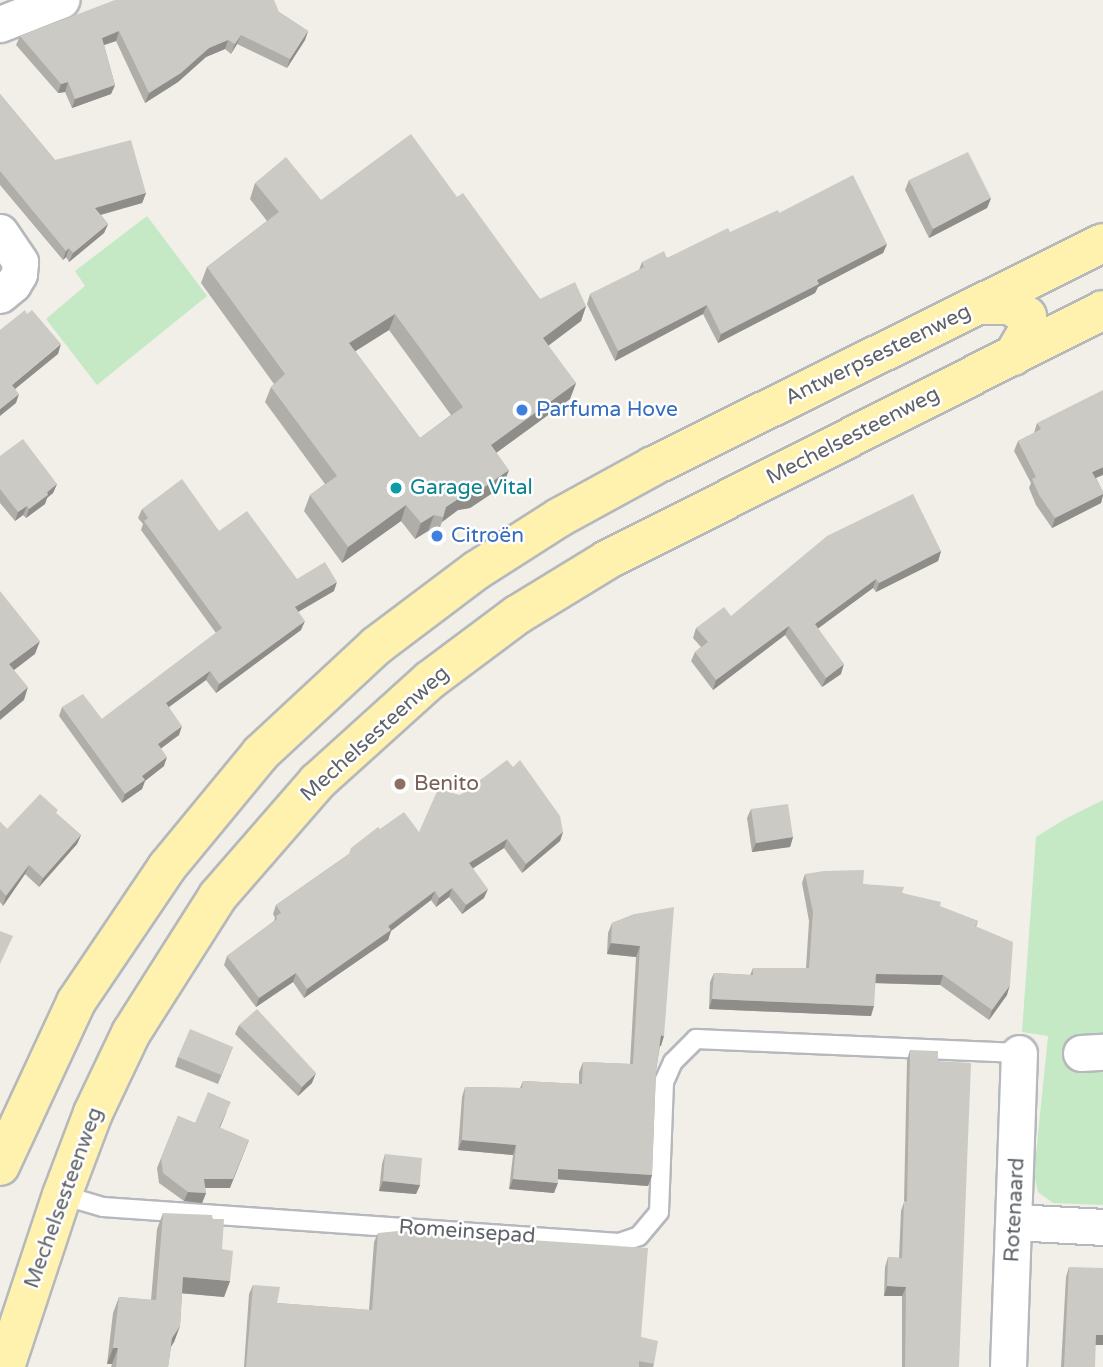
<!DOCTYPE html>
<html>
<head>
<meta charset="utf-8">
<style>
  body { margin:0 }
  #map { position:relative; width:1103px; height:1367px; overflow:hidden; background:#f1efe8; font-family:"Varela Round",sans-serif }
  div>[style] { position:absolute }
  .green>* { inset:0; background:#c5e8c5 }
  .roads { filter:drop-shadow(2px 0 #b5b8bc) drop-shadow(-2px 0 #b5b8bc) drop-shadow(0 2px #b5b8bc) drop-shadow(0 -2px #b5b8bc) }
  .lane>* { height:18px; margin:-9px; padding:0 9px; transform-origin:9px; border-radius:9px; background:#fff }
  .street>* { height:35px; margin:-17.5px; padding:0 17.5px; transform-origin:17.5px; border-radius:17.5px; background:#fff }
  .primary>* { height:38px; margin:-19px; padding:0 19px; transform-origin:19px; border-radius:19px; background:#fff2af }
  .wall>* { inset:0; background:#afaea9 }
  .shaded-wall>* { inset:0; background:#8f8d8a }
  .building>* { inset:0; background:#cccac5 }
  .dots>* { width:19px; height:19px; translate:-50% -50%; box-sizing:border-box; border:4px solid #fff; border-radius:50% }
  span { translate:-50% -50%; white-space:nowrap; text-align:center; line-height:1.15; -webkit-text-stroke:5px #fff; paint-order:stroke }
  .street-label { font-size:21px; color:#5f6368 }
  .shop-label { font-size:21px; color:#366cbe }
  .left { translate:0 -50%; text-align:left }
  .culture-label { font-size:21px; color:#0d838f }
  .education-label { font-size:21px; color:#785e54 }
</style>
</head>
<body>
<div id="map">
  <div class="green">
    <div style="clip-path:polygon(147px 216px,207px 296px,97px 385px,46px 319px,85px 286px,75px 271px)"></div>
    <div style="clip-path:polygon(1103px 800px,1103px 1205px,1053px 1203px,1038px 1192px,1034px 1174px,1048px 1036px,1022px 1032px,1036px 837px,1065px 819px)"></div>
  </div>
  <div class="roads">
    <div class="lane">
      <div style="left:62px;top:1195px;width:43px;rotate:16.3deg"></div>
      <div style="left:103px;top:1207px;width:517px;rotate:3.99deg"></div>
      <div style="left:619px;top:1243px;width:21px;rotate:-19deg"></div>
      <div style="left:639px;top:1236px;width:31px;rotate:-50deg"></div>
      <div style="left:659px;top:1212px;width:130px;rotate:-87.8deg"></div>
      <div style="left:664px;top:1082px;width:22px;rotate:-66deg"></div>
      <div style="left:673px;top:1062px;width:33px;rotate:-45deg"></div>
      <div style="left:696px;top:1039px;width:323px;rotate:2.5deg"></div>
    </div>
    <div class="street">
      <div style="left:0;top:24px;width:66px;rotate:-21.5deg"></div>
      <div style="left:0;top:232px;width:36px;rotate:56deg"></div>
      <div style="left:20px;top:262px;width:12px;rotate:95deg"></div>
      <div style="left:19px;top:274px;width:12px;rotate:121deg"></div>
      <div style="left:13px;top:284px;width:17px;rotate:140deg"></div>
      <div style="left:1081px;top:1053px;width:22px;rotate:-3deg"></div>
      <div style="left:1014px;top:1222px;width:89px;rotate:3.2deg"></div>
      <div style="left:1008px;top:1367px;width:314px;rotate:-88deg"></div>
    </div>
    <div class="primary">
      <div style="left:978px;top:305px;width:32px"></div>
      <div style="left:1010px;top:305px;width:20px;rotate:33deg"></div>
      <div style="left:1027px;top:316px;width:16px;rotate:90deg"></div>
      <div style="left:1027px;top:332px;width:28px;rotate:120deg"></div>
      <div style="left:0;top:1166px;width:181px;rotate:-65.1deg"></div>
      <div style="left:76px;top:1002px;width:163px;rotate:-56deg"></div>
      <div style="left:167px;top:867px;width:148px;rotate:-50.5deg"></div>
      <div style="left:261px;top:753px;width:157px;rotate:-42.9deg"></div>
      <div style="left:376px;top:646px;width:126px;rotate:-37deg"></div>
      <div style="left:477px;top:570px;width:98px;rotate:-32.6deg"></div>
      <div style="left:560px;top:517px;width:106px;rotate:-28.7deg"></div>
      <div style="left:653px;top:466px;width:502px;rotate:-26.36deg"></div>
      <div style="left:5px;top:1367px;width:181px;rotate:-71.7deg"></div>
      <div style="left:62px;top:1195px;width:88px;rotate:-69.3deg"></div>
      <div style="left:93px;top:1113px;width:89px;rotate:-64.6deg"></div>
      <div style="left:131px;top:1033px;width:162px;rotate:-57.6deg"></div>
      <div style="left:218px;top:896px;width:151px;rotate:-49deg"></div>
      <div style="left:317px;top:782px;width:152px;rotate:-42.1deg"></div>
      <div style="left:430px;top:680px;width:109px;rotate:-36.8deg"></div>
      <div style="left:517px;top:615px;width:105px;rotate:-31.4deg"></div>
      <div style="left:607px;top:560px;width:555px;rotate:-26.75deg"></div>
    </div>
  </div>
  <div class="wall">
    <div style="clip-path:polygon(279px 12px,308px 31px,305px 40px,287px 68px,237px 44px,231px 54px,225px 49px,206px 57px,178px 82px,145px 103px,116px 41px,104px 45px,115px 85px,111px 94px,72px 108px,65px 92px,58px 93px,16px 45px,20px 36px)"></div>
    <div style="clip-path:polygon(0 94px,55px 160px,146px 193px,142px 203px,101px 215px,108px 224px,104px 233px,69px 262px,66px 257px,63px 260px,0 185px)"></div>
    <div style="clip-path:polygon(909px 180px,991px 198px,987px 208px,929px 238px,905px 190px)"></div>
    <div style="clip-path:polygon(evenodd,255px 183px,321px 200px,457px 197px,540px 299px,586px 306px,581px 321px,548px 346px,576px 383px,570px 399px,496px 453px,503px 486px,470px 508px,458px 510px,442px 522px,438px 533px,428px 531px,415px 539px,401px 521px,342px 563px,304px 511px,310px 495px,325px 484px,265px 402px,271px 387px,274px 384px,201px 283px,207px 267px,267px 221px,250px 199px,255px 183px,389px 330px,451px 415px,420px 438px,355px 351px,389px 330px)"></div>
    <div style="clip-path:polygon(779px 213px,887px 244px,883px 253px,818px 287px,815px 293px,718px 343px,703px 314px,615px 361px,587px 304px,590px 294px,639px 270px,642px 262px,667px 258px)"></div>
    <div style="clip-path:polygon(1037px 423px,1096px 478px,1103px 492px,1103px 496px,1101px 503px,1052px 528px,1036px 505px,1029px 488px,1031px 483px,1014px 451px,1018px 441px,1034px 433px)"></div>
    <div style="clip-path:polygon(0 456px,57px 484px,53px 493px,47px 498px,45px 504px,26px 518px,23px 515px,15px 521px,0 503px)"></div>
    <div style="clip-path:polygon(142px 509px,219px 531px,297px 579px,334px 591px,298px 612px,301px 630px,216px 693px,206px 680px,169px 707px,179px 735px,161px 748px,164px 766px,145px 781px,142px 789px,122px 803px,59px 716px,62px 707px,102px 719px,216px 633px,141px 530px,143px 524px,138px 518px)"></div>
    <div style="clip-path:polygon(941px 551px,938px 561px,876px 592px,873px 588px,818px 628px,841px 674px,822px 687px,785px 635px,713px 690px,691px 661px,695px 652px,701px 647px,693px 638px,696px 628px,731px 616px)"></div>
    <div style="clip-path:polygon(751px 809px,793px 837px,790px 847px,752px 852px,747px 818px)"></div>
    <div style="clip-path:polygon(57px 814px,81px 835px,77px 844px,39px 887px,25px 874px,3px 906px,0 902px,0 822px,7px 829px)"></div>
    <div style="clip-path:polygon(380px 829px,419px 832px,563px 832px,560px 841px,522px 873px,504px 848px,472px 868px,484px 898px,462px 914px,449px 897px,436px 907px,431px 900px,391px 931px,388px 940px,304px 998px,293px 982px,256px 1007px,224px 965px,227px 956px,274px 921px,275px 918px,273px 914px,276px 905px,349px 854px)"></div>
    <div style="clip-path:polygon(805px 874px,863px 884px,902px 893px,978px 921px,976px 927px,1007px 995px,989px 1020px,940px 985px,875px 983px,871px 1016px,709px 1009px,710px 982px,714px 973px,750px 975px,753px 968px,806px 968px,809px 921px,802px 883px)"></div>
    <div style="clip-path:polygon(635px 914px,661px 1046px,660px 1046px,656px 1071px,652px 1175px,648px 1186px,558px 1179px,554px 1193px,509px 1189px,513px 1155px,458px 1150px,462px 1097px,465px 1087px,520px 1088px,523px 1081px,579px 1084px,579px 1072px,583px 1062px,630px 1064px,636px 957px,607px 954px,608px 933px,612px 923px)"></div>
    <div style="clip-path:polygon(239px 1025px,312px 1083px,298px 1096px,235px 1034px)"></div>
    <div style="clip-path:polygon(233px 1047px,218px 1084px,175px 1067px,178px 1057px)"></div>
    <div style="clip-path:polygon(910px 1050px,938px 1061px,959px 1367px,902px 1367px,902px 1296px,884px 1296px,885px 1267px,888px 1257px,899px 1258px,901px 1211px,904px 1202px,907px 1060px)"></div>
    <div style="clip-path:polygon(227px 1111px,220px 1128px,230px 1188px,205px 1188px,206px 1193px,202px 1203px,184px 1201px,159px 1183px,157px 1168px,178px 1116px,195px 1123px)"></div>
    <div style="clip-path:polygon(385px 1154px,420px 1185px,416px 1194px,379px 1191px,382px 1164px)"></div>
    <div style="clip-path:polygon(163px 1213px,222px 1249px,230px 1281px,224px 1297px,182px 1293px,180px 1326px,174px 1342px,171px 1347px,168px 1367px,111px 1367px,112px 1364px,107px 1364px,113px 1313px,119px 1297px,151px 1300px,157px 1229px)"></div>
    <div style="clip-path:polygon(378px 1233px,641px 1337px,654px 1364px,653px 1367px,244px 1367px,249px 1294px,253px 1285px,277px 1303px,369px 1310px,374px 1242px)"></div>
    <div style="clip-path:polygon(1069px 1267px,1095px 1345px,1095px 1367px,1061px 1367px,1066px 1277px)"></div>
  </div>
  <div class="shaded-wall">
    <div style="clip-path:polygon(119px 31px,116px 41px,98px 47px,102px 38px)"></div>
    <div style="clip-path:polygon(308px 31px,305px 40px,287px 68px,290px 59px)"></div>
    <div style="clip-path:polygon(241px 35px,237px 44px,231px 54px,235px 44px)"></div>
    <div style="clip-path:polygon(228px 40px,225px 49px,206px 57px,178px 82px,145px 103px,149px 93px,209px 48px)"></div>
    <div style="clip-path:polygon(68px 82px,65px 92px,58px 93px,61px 84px)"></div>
    <div style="clip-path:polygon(115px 85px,111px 94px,72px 108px,75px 99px)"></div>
    <div style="clip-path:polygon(146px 193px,142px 203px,92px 217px,95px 208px)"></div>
    <div style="clip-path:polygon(991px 198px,987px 208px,929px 238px,933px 229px)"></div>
    <div style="clip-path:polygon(108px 224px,104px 233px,69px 262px,73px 253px)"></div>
    <div style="clip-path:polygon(887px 244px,883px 253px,818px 287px,815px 293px,718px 343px,721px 334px,817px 280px)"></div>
    <div style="clip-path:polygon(69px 248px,66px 257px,63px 260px,66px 251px)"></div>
    <div style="clip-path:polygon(707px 305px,703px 314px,615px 361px,618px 351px)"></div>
    <div style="clip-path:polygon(586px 306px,581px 321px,537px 354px,543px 338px)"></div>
    <div style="clip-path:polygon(395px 314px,389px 330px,343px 359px,349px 343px)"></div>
    <div style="clip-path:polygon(61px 344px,58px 354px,9px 394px,12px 385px)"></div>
    <div style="clip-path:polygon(576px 383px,570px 399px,485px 461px,491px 445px)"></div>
    <div style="clip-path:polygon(19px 394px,16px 403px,0 416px,0 409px)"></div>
    <div style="clip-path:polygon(1103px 467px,1103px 475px,1089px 481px,1092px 472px)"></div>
    <div style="clip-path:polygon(509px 470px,503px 486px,470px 508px,458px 510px,442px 522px,446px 507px,464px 495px)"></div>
    <div style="clip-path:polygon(57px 484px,53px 493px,47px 498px,45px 504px,26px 518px,29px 509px)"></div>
    <div style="clip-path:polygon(1103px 494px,1101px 503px,1052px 528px,1055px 518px)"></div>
    <div style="clip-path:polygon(406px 505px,401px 521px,342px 563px,348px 547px)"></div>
    <div style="clip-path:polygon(27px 506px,23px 515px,15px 521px,18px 512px)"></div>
    <div style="clip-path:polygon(434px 515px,428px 531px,415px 539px,421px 523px)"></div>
    <div style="clip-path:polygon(941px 551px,938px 561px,876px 592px,879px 583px)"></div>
    <div style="clip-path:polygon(876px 579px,873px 588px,812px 633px,815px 624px)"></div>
    <div style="clip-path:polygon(337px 582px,334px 591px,291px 616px,295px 607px)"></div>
    <div style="clip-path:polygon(305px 621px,301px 630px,216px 693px,219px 684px)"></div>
    <div style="clip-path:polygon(789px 626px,785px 635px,713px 690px,716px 680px)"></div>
    <div style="clip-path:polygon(40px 641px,35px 654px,5px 677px,9px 664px)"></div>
    <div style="clip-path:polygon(844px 664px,841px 674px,822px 687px,826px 678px)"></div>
    <div style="clip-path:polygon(210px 671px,206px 680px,162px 712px,166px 703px)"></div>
    <div style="clip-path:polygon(28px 687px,24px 700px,0 720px,0 711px)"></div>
    <div style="clip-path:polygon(182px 726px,179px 735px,155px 753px,158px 744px)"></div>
    <div style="clip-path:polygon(167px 757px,164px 766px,145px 781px,142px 789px,122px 803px,125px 794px,142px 776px)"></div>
    <div style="clip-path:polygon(563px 832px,560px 841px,522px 873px,526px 864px)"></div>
    <div style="clip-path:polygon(81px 835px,77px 844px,39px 887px,43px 878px)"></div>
    <div style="clip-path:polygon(793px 837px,790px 847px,752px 852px,756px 843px)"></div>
    <div style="clip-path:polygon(507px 839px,504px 848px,466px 873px,469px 863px)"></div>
    <div style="clip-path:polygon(29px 865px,25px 874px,3px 906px,6px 896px)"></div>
    <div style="clip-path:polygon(452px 888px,449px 897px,436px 907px,439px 898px)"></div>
    <div style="clip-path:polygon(488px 889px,484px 898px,462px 914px,466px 905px)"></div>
    <div style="clip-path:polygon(435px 891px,431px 900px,391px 931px,388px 940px,304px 998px,307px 989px)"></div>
    <div style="clip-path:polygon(611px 943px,640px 946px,636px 957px,607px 954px)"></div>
    <div style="clip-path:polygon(296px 973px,293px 982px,256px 1007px,259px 998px)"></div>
    <div style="clip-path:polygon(876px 974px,943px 975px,940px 985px,872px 983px)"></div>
    <div style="clip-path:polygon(1010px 985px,1007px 995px,989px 1020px,992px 1010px)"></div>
    <div style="clip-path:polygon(712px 999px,874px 1006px,871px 1016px,709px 1009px)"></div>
    <div style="clip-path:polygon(661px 1035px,664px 1036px,661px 1046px,657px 1046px)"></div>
    <div style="clip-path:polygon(316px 1073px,312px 1083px,298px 1096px,302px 1087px)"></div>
    <div style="clip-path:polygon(249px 1140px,230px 1188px,200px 1188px,204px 1179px)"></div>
    <div style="clip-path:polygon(462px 1140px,516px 1145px,513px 1155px,458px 1150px)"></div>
    <div style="clip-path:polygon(558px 1169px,652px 1175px,648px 1186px,554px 1179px)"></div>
    <div style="clip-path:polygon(513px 1179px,558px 1183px,554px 1193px,509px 1189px)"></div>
    <div style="clip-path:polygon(383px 1181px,420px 1185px,416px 1194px,379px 1191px)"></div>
    <div style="clip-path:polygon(188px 1192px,206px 1193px,202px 1203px,184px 1201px)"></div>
    <div style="clip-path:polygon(183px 1277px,230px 1281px,224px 1297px,178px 1293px)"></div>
    <div style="clip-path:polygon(887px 1286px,906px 1287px,902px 1296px,884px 1296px)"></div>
    <div style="clip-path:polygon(180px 1326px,174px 1342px,166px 1354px,172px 1338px)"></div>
    <div style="clip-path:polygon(1096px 1335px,1103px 1335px,1103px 1345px,1092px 1345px)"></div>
    <div style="clip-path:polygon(113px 1348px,118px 1348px,112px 1364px,107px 1364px)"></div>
  </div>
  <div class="building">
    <div style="clip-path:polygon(115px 0,274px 0,279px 12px,308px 31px,290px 59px,241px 35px,235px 44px,228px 40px,209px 48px,181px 73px,149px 93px,119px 31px,102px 38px,115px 85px,75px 99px,68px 82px,61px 84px,20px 36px)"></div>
    <div style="clip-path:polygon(0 94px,55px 160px,131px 140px,146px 193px,95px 208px,108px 224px,73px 253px,69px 248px,66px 251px,0 171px)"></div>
    <div style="clip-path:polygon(evenodd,411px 134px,457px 197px,463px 193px,540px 299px,575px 282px,586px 306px,543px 338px,576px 383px,491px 445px,509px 470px,476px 493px,464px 495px,446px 507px,443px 517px,434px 515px,421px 523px,406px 505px,348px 547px,310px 495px,337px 476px,271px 387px,285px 374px,207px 267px,279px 212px,255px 183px,286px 157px,321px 200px,411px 134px,395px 314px,463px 407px,420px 438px,349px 343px,395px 314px)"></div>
    <div style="clip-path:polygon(968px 152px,991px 198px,933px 229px,909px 180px)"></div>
    <div style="clip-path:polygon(853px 175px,887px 244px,817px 280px,819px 284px,721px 334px,707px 305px,618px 351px,590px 294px,644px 267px,642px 262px,664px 251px,667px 258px,728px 228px,730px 232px,778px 210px,779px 213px)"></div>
    <div style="clip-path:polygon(25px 310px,27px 314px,32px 310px,61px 344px,12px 385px,19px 394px,0 409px,0 330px)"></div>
    <div style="clip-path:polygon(1103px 390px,1103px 467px,1092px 472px,1103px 492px,1103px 494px,1055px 518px,1039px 495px,1032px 479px,1036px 477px,1018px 441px,1041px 429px,1037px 423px)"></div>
    <div style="clip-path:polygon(23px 439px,57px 484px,47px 492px,48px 495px,29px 509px,27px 506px,18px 512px,0 489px,0 456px)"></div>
    <div style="clip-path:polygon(182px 479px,219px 531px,247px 511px,297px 579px,325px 562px,337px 582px,295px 607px,305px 621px,219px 684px,210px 671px,166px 703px,182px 726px,158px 744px,167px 757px,142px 776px,145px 780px,125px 794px,62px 707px,83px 694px,102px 719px,222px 628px,144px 521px,148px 518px,142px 509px)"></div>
    <div style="clip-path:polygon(913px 494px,941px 551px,879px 583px,876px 579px,815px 624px,844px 664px,826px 678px,789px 626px,716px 680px,695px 652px,708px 642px,696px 628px,724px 607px,731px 616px,827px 536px)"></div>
    <div style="clip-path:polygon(0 591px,40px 641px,9px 664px,28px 687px,0 711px)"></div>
    <div style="clip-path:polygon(507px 760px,513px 767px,520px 760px,560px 816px,563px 832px,526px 864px,507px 839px,469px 863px,488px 889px,466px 905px,452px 888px,439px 898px,435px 891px,388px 926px,391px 930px,307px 989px,296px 973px,259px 998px,227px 956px,277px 919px,276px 916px,281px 913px,276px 905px,349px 854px,351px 848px,378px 827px,380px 829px,404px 812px,419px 832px,438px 789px,460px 795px)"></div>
    <div style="clip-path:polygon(40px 794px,58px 810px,56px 813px,81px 835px,43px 878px,29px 865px,6px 896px,0 889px,0 822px,7px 829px)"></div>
    <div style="clip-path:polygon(788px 804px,793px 837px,756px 843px,751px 809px)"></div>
    <div style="clip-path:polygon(864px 870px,863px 884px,904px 887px,902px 893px,941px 902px,940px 906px,978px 921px,975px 926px,1013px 942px,1010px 985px,992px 1010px,943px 975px,876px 974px,874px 1006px,712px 999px,714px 973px,753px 975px,753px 968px,809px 968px,813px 912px,805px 874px,824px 871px)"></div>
    <div style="clip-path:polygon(674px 907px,664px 1036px,661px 1035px,656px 1071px,652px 1175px,558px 1169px,558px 1183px,513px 1179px,516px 1145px,462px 1140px,465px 1087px,522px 1088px,523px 1081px,582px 1084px,583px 1062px,633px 1064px,640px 946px,611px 943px,612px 923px,635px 914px)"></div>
    <div style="clip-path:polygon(0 931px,13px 936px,0 964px)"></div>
    <div style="clip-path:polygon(257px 1009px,316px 1073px,302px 1087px,239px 1025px)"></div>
    <div style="clip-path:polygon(190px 1029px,233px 1047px,221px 1075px,178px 1057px)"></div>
    <div style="clip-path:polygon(910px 1050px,938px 1051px,938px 1061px,971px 1063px,959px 1367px,905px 1367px,906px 1287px,887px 1286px,888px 1257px,902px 1258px,904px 1201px,907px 1202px)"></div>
    <div style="clip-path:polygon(208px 1092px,231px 1102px,219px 1127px,249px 1140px,233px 1179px,204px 1179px,206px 1193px,188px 1192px,163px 1173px,161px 1158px,178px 1116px,195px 1123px)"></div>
    <div style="clip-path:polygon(385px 1154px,422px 1158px,420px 1185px,383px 1181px)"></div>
    <div style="clip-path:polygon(163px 1213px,212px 1215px,213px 1219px,224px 1219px,222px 1249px,233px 1251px,230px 1281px,183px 1277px,180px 1326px,172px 1338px,168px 1367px,116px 1367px,118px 1348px,113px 1348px,119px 1297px,156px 1300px)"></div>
    <div style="clip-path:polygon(398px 1231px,648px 1248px,641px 1337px,658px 1341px,654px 1364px,639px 1361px,639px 1367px,246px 1367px,253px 1285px,280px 1287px,277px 1303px,372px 1310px,378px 1233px)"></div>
    <div style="clip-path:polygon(1069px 1267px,1103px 1268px,1103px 1335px,1096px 1335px,1095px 1367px,1064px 1367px)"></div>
  </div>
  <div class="dots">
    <div style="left:522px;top:410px;background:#3f7fe0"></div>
    <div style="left:396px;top:488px;background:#0f9aa8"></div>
    <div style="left:437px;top:536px;background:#3f7fe0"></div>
    <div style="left:400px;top:784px;background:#8d6e63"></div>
  </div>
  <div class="street-label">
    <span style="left:878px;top:355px;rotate:-26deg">Antwerpsesteenweg</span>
    <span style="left:853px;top:436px;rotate:-27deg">Mechelsesteenweg</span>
    <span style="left:375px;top:734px;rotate:-42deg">Mechelsesteenweg</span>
    <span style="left:64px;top:1198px;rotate:-70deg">Mechelsesteenweg</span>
    <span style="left:1015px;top:1210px;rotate:-87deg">Rotenaard</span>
    <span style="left:467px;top:1232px;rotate:4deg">Romeinsepad</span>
  </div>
  <div class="shop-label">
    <span class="left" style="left:536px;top:410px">Parfuma Hove</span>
    <span class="left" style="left:451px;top:536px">Citroën</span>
  </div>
  <div class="culture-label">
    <span class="left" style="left:410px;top:488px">Garage Vital</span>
  </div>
  <div class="education-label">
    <span class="left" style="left:414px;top:784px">Benito</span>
  </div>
</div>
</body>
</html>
